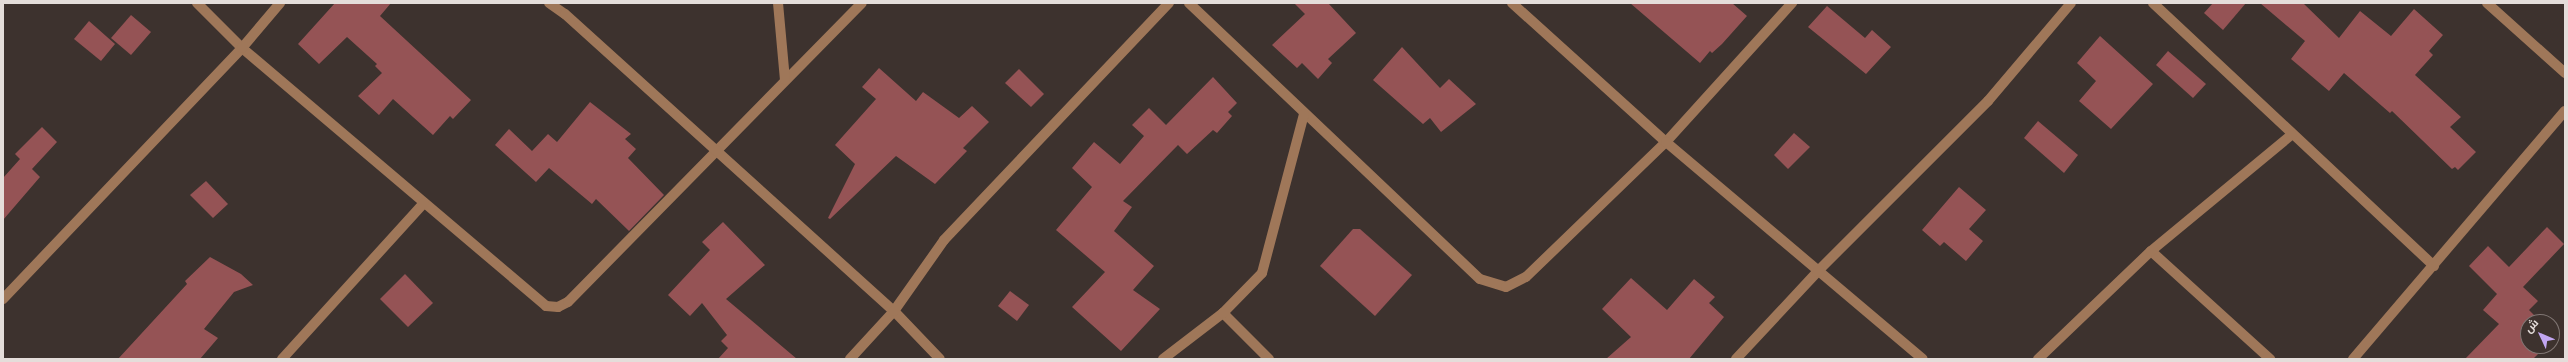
<!DOCTYPE html>
<html>
<head>
<meta charset="utf-8">
<style>
  body { margin:0 }
  #map { position:relative; width:2568px; height:362px; overflow:hidden; background:#3d322e; font-family:"Fira Sans",Cairo,sans-serif }
  div>[style] { position:absolute }
  .building>* { inset:0; background:#955355 }
  .minor>* { height:10px; margin:-5px; padding:0 5px; transform-origin:5px; border-radius:5px; background:#9f7759 }
  span { translate:-50% -50%; white-space:nowrap; text-align:center; line-height:1.15; -webkit-text-stroke:3px #3d322e; paint-order:stroke }
  .frame { position:absolute; inset:0; border:4px solid #e4ddda; pointer-events:none }
  .north { position:absolute; left:2520px; top:314px; width:40px; height:40px; box-sizing:border-box; background:#3d322e; border:1px solid #807673; border-radius:50%; rotate:314deg; font-size:11px; font-weight:700; line-height:16px; text-align:center; color:#e4ddda }
  .north::after { content:''; display:block; margin:auto; width:14px; height:18px; background:#c3a7f2; clip-path:polygon(50% 0,100% 100%,50% 72%,0 100%) }
</style>
</head>
<body>
<div id="map">
  <div class="building">
    <div style="clip-path:polygon(335px 3px,391px 3px,380px 16px,471px 100px,453px 119px,450px 116px,433px 135px,393px 99px,379px 115px,358px 96px,382px 73px,375px 66px,377px 64px,347px 37px,319px 64px,298px 44px)"></div>
    <div style="clip-path:polygon(1294px 3px,1328px 3px,1356px 33px,1328px 59px,1332px 63px,1318px 79px,1302px 63px,1297px 68px,1272px 45px,1305px 14px)"></div>
    <div style="clip-path:polygon(1630px 3px,1732px 3px,1747px 16px,1722px 44px,1712px 53px,1710px 51px,1700px 63px)"></div>
    <div style="clip-path:polygon(2213px 3px,2246px 3px,2223px 30px,2204px 13px)"></div>
    <div style="clip-path:polygon(2260px 3px,2303px 3px,2339px 38px,2360px 11px,2391px 36px,2414px 9px,2443px 35px,2429px 51px,2433px 55px,2415px 75px,2461px 117px,2450px 127px,2476px 152px,2458px 170px,2455px 167px,2452px 169px,2392px 111px,2390px 113px,2344px 73px,2329px 91px,2291px 59px,2305px 41px)"></div>
    <div style="clip-path:polygon(1827px 6px,1865px 38px,1872px 30px,1891px 47px,1866px 74px,1808px 27px)"></div>
    <div style="clip-path:polygon(131px 15px,151px 32px,131px 55px,111px 38px)"></div>
    <div style="clip-path:polygon(89px 21px,115px 44px,101px 61px,74px 39px)"></div>
    <div style="clip-path:polygon(2100px 36px,2153px 84px,2111px 129px,2079px 101px,2096px 81px,2077px 63px)"></div>
    <div style="clip-path:polygon(1402px 47px,1440px 88px,1449px 79px,1476px 104px,1441px 132px,1430px 118px,1423px 124px,1373px 80px)"></div>
    <div style="clip-path:polygon(2168px 51px,2206px 84px,2193px 98px,2156px 65px)"></div>
    <div style="clip-path:polygon(879px 68px,916px 101px,923px 92px,959px 118px,972px 106px,989px 122px,963px 148px,967px 151px,935px 184px,896px 156px,830px 219px,828px 218px,855px 164px,835px 145px,876px 99px,862px 87px)"></div>
    <div style="clip-path:polygon(1019px 69px,1044px 94px,1031px 107px,1005px 83px)"></div>
    <div style="clip-path:polygon(1213px 77px,1237px 103px,1228px 112px,1232px 116px,1217px 133px,1213px 130px,1187px 154px,1178px 145px,1123px 201px,1132px 207px,1114px 231px,1154px 266px,1133px 290px,1160px 309px,1121px 351px,1072px 307px,1105px 272px,1056px 230px,1092px 187px,1072px 168px,1094px 142px,1120px 164px,1144px 136px,1132px 125px,1149px 108px,1166px 125px)"></div>
    <div style="clip-path:polygon(590px 102px,631px 134px,625px 139px,636px 149px,628px 158px,664px 195px,629px 231px,596px 199px,592px 204px,549px 168px,536px 182px,495px 145px,509px 129px,532px 151px,548px 134px,557px 142px)"></div>
    <div style="clip-path:polygon(2038px 121px,2078px 155px,2064px 173px,2024px 138px)"></div>
    <div style="clip-path:polygon(42px 127px,57px 142px,32px 169px,40px 177px,3px 220px,3px 178px,20px 159px,15px 154px)"></div>
    <div style="clip-path:polygon(1794px 133px,1810px 147px,1788px 169px,1774px 155px)"></div>
    <div style="clip-path:polygon(206px 181px,228px 204px,213px 218px,190px 195px)"></div>
    <div style="clip-path:polygon(1959px 187px,1986px 210px,1969px 229px,1983px 241px,1966px 261px,1944px 242px,1940px 246px,1922px 230px)"></div>
    <div style="clip-path:polygon(723px 222px,765px 265px,726px 299px,797px 359px,718px 359px,728px 348px,721px 341px,727px 335px,702px 303px,690px 316px,668px 295px,710px 250px,702px 242px)"></div>
    <div style="clip-path:polygon(2547px 227px,2564px 244px,2523px 287px,2538px 301px,2529px 310px,2541px 322px,2528px 322px,2528px 346px,2546px 346px,2533px 359px,2465px 359px,2499px 324px,2483px 310px,2497px 294px,2469px 266px,2488px 246px,2509px 267px)"></div>
    <div style="clip-path:polygon(1353px 229px,1360px 229px,1412px 275px,1375px 316px,1320px 266px)"></div>
    <div style="clip-path:polygon(210px 257px,241px 274px,253px 285px,234px 292px,204px 329px,218px 338px,200px 359px,118px 359px,187px 284px,185px 281px)"></div>
    <div style="clip-path:polygon(405px 274px,433px 303px,408px 327px,380px 299px)"></div>
    <div style="clip-path:polygon(1631px 278px,1667px 310px,1694px 279px,1715px 297px,1709px 303px,1724px 317px,1689px 359px,1606px 359px,1631px 337px,1602px 309px)"></div>
    <div style="clip-path:polygon(1010px 291px,1029px 305px,1017px 321px,998px 306px)"></div>
  </div>
  <div class="minor">
    <div style="left:197px;top:3px;width:64px;rotate:45deg"></div>
    <div style="left:242px;top:48px;width:399px;rotate:40.3deg"></div>
    <div style="left:546px;top:306px;width:12px;rotate:5deg"></div>
    <div style="left:558px;top:307px;width:11px;rotate:-27deg"></div>
    <div style="left:568px;top:302px;width:419px;rotate:-45.5deg"></div>
    <div style="left:549px;top:3px;width:19px;rotate:35deg"></div>
    <div style="left:565px;top:14px;width:443px;rotate:42.1deg"></div>
    <div style="left:894px;top:311px;width:66px;rotate:46.2deg"></div>
    <div style="left:778px;top:3px;width:77px;rotate:84.8deg"></div>
    <div style="left:1189px;top:3px;width:401px;rotate:43.5deg"></div>
    <div style="left:1480px;top:279px;width:27px;rotate:17deg"></div>
    <div style="left:1506px;top:287px;width:22px;rotate:-27deg"></div>
    <div style="left:1526px;top:277px;width:194px;rotate:-44deg"></div>
    <div style="left:1666px;top:142px;width:188px;rotate:-47.8deg"></div>
    <div style="left:1512px;top:3px;width:207px;rotate:42.1deg"></div>
    <div style="left:1666px;top:142px;width:336px;rotate:40.2deg"></div>
    <div style="left:2153px;top:3px;width:385px;rotate:43.1deg"></div>
    <div style="left:2487px;top:3px;width:105px;rotate:41.9deg"></div>
    <div style="left:2151px;top:251px;width:161px;rotate:42.2deg"></div>
    <div style="left:3px;top:299px;width:347px;rotate:-46.4deg"></div>
    <div style="left:242px;top:48px;width:59px;rotate:-49.8deg"></div>
    <div style="left:1223px;top:313px;width:65px;rotate:45deg"></div>
    <div style="left:282px;top:359px;width:211px;rotate:-47.7deg"></div>
    <div style="left:850px;top:359px;width:65px;rotate:-47.5deg"></div>
    <div style="left:894px;top:311px;width:87px;rotate:-54.8deg"></div>
    <div style="left:944px;top:240px;width:327px;rotate:-46.5deg"></div>
    <div style="left:1163px;top:359px;width:76px;rotate:-37.5deg"></div>
    <div style="left:1223px;top:313px;width:56px;rotate:-45.7deg"></div>
    <div style="left:1262px;top:273px;width:164px;rotate:-75.2deg"></div>
    <div style="left:1736px;top:359px;width:119px;rotate:-47deg"></div>
    <div style="left:1817px;top:272px;width:242px;rotate:-45deg"></div>
    <div style="left:1988px;top:101px;width:128px;rotate:-49.7deg"></div>
    <div style="left:2038px;top:359px;width:156px;rotate:-43.7deg"></div>
    <div style="left:2151px;top:251px;width:182px;rotate:-39.6deg"></div>
    <div style="left:2353px;top:359px;width:326px;rotate:-49.5deg"></div>
  </div>
  <div class="frame"></div>
  <div class="north">ش</div>
</div>
</body>
</html>
